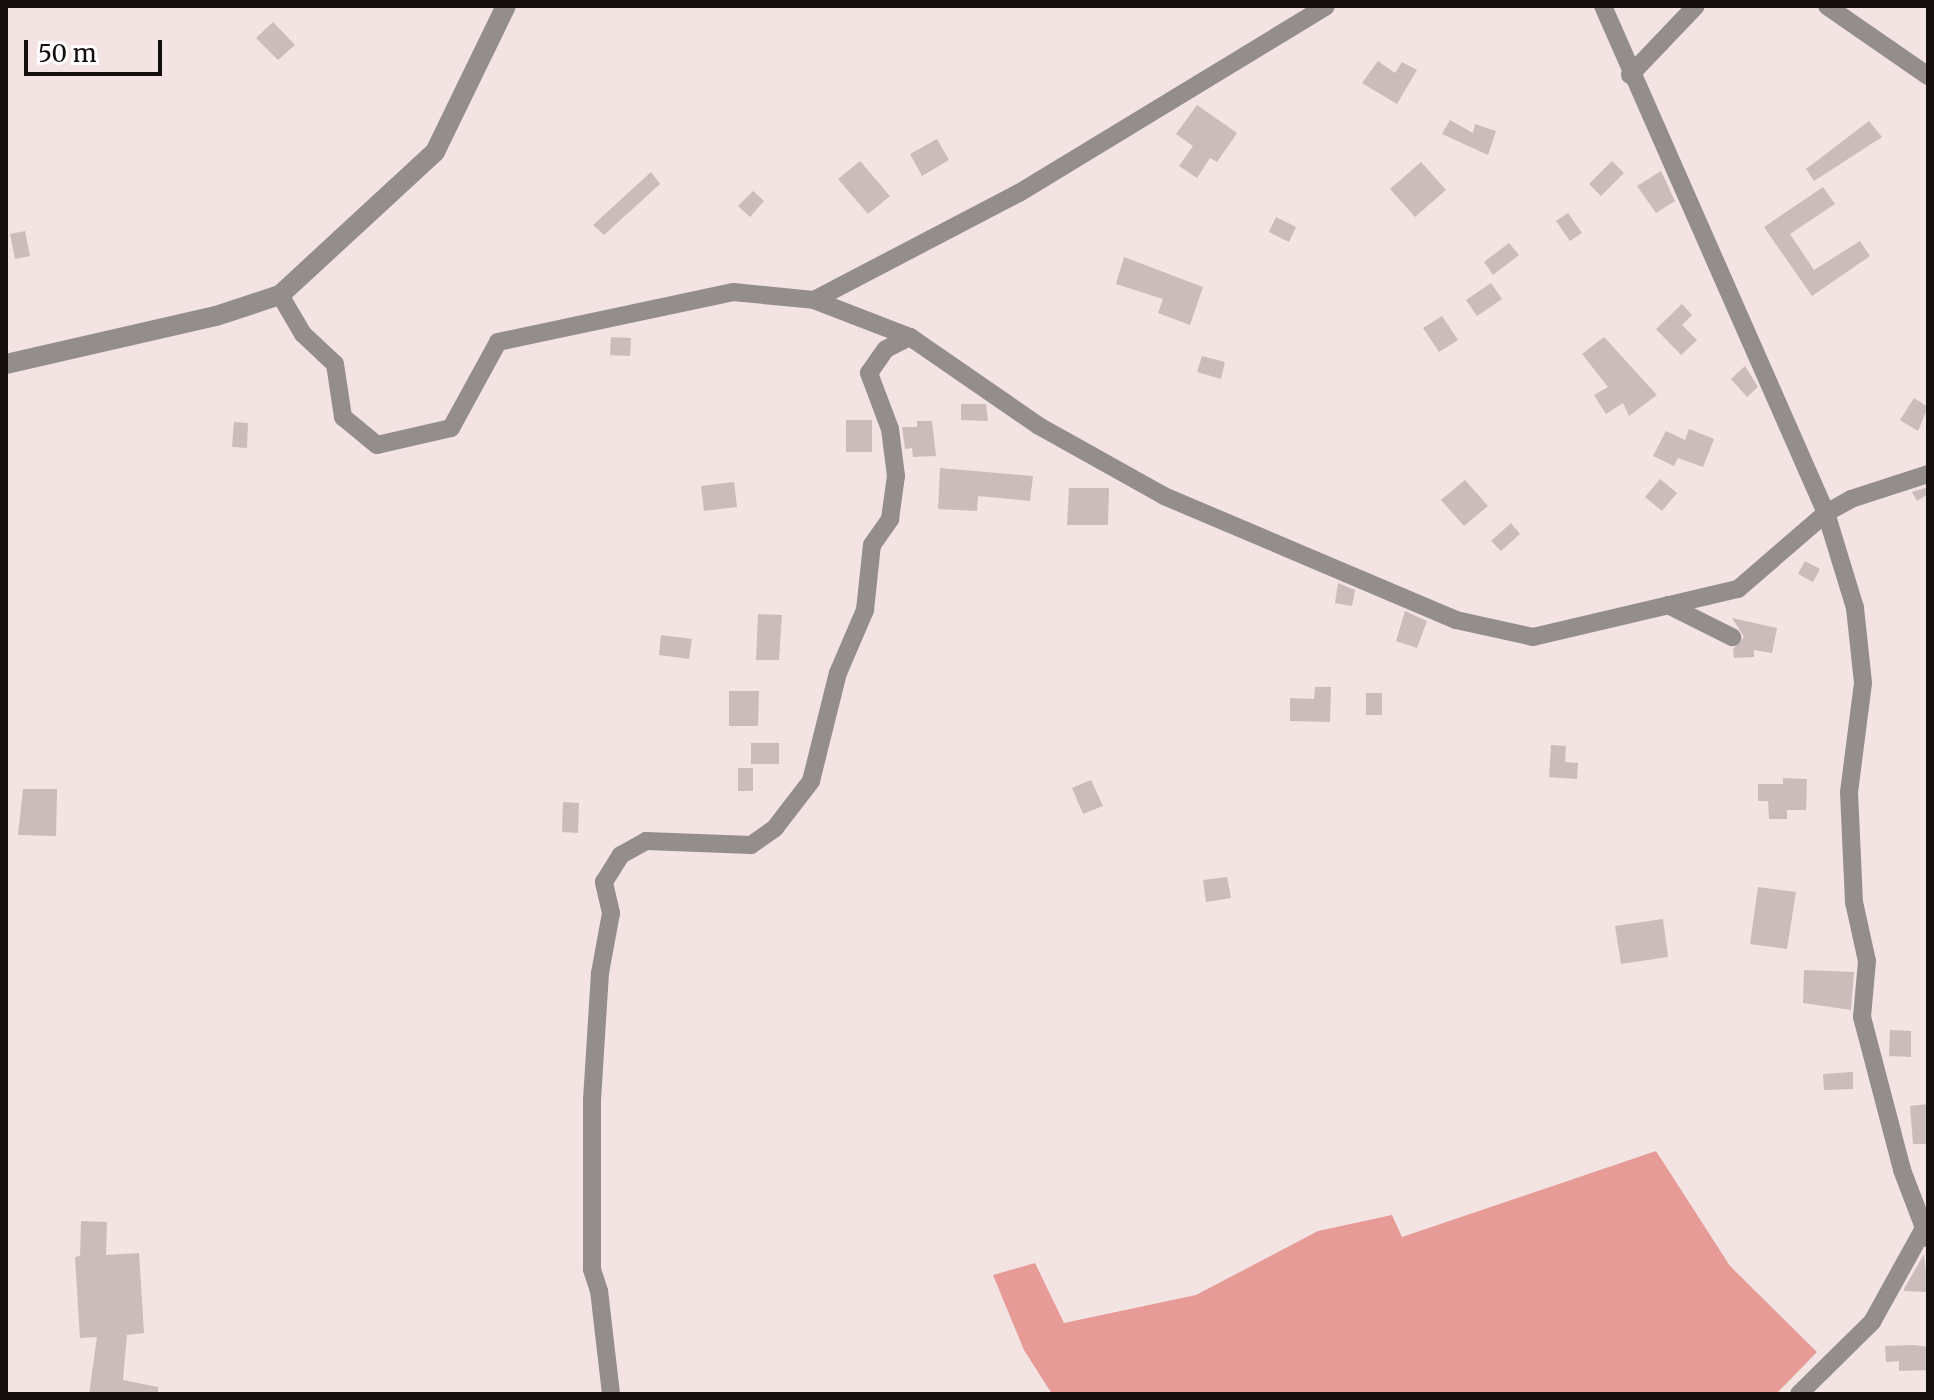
<!DOCTYPE html>
<html>
<head>
<meta charset="utf-8">
<style>
  body { margin:0 }
  #map { position:relative; width:1934px; height:1400px; overflow:hidden; background:#f3e3e2; font-family:Merriweather,serif }
  div>[style] { position:absolute }
  .forest>* { inset:0; background:#e69b97 }
  .building>* { inset:0; background:#cbbbba }
  .minor>* { height:18px; margin:-9px; padding:0 9px; transform-origin:9px; border-radius:9px; background:#948d8d }
  .tertiary>* { height:20px; margin:-10px; padding:0 10px; transform-origin:10px; border-radius:10px; background:#948d8d }
  span { translate:-50% -50%; white-space:nowrap; text-align:center; line-height:1.15; -webkit-text-stroke:6px #fff; paint-order:stroke }
  .frame { position:absolute; inset:0; border:8px solid #130e0d; pointer-events:none }
  .scale { position:absolute; left:24px; top:40px; width:138px; height:36px; box-sizing:border-box; border:4px solid #130e0d; border-top:0; padding-left:10px; font-size:24px; line-height:28px; white-space:nowrap; color:#130e0d; -webkit-text-stroke:6px #fff; paint-order:stroke }
</style>
</head>
<body>
<div id="map">
  <div class="forest">
    <div style="clip-path:polygon(1656px 1151px,1730px 1266px,1817px 1352px,1776px 1394px,1052px 1394px,1024px 1350px,993px 1275px,1035px 1263px,1064px 1323px,1196px 1295px,1318px 1231px,1392px 1215px,1402px 1237px)"></div>
  </div>
  <div class="building">
    <div style="clip-path:polygon(273px 22px,295px 45px,278px 60px,256px 38px)"></div>
    <div style="clip-path:polygon(1378px 61px,1395px 73px,1402px 62px,1417px 70px,1397px 104px,1362px 83px)"></div>
    <div style="clip-path:polygon(1197px 105px,1237px 133px,1217px 162px,1210px 158px,1197px 178px,1179px 166px,1193px 146px,1176px 134px)"></div>
    <div style="clip-path:polygon(1450px 120px,1473px 133px,1475px 124px,1496px 131px,1488px 155px,1442px 134px)"></div>
    <div style="clip-path:polygon(1869px 121px,1882px 137px,1814px 181px,1806px 169px)"></div>
    <div style="clip-path:polygon(937px 139px,949px 160px,922px 176px,910px 154px)"></div>
    <div style="clip-path:polygon(860px 161px,890px 196px,868px 214px,838px 179px)"></div>
    <div style="clip-path:polygon(1612px 161px,1624px 173px,1601px 196px,1589px 184px)"></div>
    <div style="clip-path:polygon(1421px 162px,1446px 190px,1415px 217px,1390px 189px)"></div>
    <div style="clip-path:polygon(1661px 171px,1675px 201px,1656px 213px,1637px 186px)"></div>
    <div style="clip-path:polygon(651px 172px,660px 184px,604px 235px,593px 225px)"></div>
    <div style="clip-path:polygon(1823px 187px,1835px 204px,1790px 234px,1814px 270px,1860px 241px,1870px 256px,1812px 296px,1764px 227px)"></div>
    <div style="clip-path:polygon(753px 191px,764px 201px,750px 217px,738px 206px)"></div>
    <div style="clip-path:polygon(1568px 213px,1582px 233px,1570px 241px,1556px 221px)"></div>
    <div style="clip-path:polygon(1276px 217px,1296px 227px,1289px 242px,1269px 232px)"></div>
    <div style="clip-path:polygon(25px 231px,30px 256px,15px 259px,10px 234px)"></div>
    <div style="clip-path:polygon(1509px 243px,1519px 255px,1493px 275px,1484px 262px)"></div>
    <div style="clip-path:polygon(1124px 257px,1203px 287px,1190px 325px,1158px 313px,1163px 299px,1116px 284px)"></div>
    <div style="clip-path:polygon(1491px 283px,1502px 299px,1477px 316px,1466px 300px)"></div>
    <div style="clip-path:polygon(1682px 304px,1692px 315px,1682px 325px,1697px 340px,1681px 355px,1656px 329px)"></div>
    <div style="clip-path:polygon(1442px 316px,1458px 340px,1439px 352px,1423px 328px)"></div>
    <div style="clip-path:polygon(611px 337px,631px 338px,630px 356px,610px 355px)"></div>
    <div style="clip-path:polygon(1604px 337px,1657px 395px,1629px 416px,1623px 403px,1606px 414px,1594px 395px,1608px 387px,1582px 354px)"></div>
    <div style="clip-path:polygon(1202px 356px,1225px 362px,1221px 379px,1197px 372px)"></div>
    <div style="clip-path:polygon(1745px 366px,1758px 387px,1747px 397px,1731px 379px)"></div>
    <div style="clip-path:polygon(1914px 398px,1928px 407px,1918px 431px,1900px 420px)"></div>
    <div style="clip-path:polygon(961px 404px,986px 404px,988px 421px,961px 420px)"></div>
    <div style="clip-path:polygon(846px 420px,872px 420px,872px 452px,846px 452px)"></div>
    <div style="clip-path:polygon(917px 421px,932px 421px,936px 456px,913px 457px,912px 448px,905px 449px,902px 427px,917px 427px)"></div>
    <div style="clip-path:polygon(234px 422px,248px 423px,247px 448px,232px 447px)"></div>
    <div style="clip-path:polygon(1689px 429px,1714px 439px,1703px 467px,1678px 458px,1674px 466px,1653px 456px,1666px 431px,1685px 440px)"></div>
    <div style="clip-path:polygon(940px 468px,1033px 476px,1030px 501px,978px 496px,977px 511px,938px 509px)"></div>
    <div style="clip-path:polygon(1660px 479px,1677px 493px,1662px 511px,1645px 497px)"></div>
    <div style="clip-path:polygon(1465px 480px,1488px 506px,1464px 526px,1441px 500px)"></div>
    <div style="clip-path:polygon(734px 482px,737px 507px,704px 511px,701px 486px)"></div>
    <div style="clip-path:polygon(1928px 487px,1928px 494px,1917px 501px,1912px 492px)"></div>
    <div style="clip-path:polygon(1069px 488px,1109px 488px,1108px 525px,1067px 525px)"></div>
    <div style="clip-path:polygon(1511px 523px,1520px 534px,1501px 551px,1491px 541px)"></div>
    <div style="clip-path:polygon(1805px 561px,1820px 569px,1813px 582px,1798px 574px)"></div>
    <div style="clip-path:polygon(1338px 583px,1355px 590px,1352px 606px,1335px 603px)"></div>
    <div style="clip-path:polygon(1405px 611px,1427px 621px,1417px 648px,1396px 641px)"></div>
    <div style="clip-path:polygon(758px 614px,782px 615px,779px 660px,756px 660px)"></div>
    <div style="clip-path:polygon(1732px 618px,1777px 628px,1772px 653px,1754px 650px,1754px 657px,1734px 658px,1733px 649px,1744px 637px)"></div>
    <div style="clip-path:polygon(661px 635px,692px 639px,689px 659px,659px 655px)"></div>
    <div style="clip-path:polygon(1315px 687px,1331px 687px,1330px 722px,1290px 721px,1290px 698px,1314px 699px)"></div>
    <div style="clip-path:polygon(729px 691px,759px 691px,758px 726px,729px 726px)"></div>
    <div style="clip-path:polygon(1366px 693px,1382px 693px,1382px 715px,1366px 715px)"></div>
    <div style="clip-path:polygon(751px 743px,779px 743px,779px 764px,751px 764px)"></div>
    <div style="clip-path:polygon(1551px 745px,1566px 746px,1565px 762px,1578px 763px,1577px 779px,1549px 777px)"></div>
    <div style="clip-path:polygon(738px 768px,753px 768px,753px 791px,738px 791px)"></div>
    <div style="clip-path:polygon(1783px 778px,1807px 779px,1806px 810px,1787px 810px,1787px 819px,1769px 819px,1768px 801px,1758px 801px,1758px 784px,1783px 784px)"></div>
    <div style="clip-path:polygon(1091px 780px,1103px 806px,1083px 814px,1072px 788px)"></div>
    <div style="clip-path:polygon(23px 789px,57px 789px,56px 836px,18px 835px)"></div>
    <div style="clip-path:polygon(563px 802px,579px 803px,578px 833px,562px 832px)"></div>
    <div style="clip-path:polygon(1227px 877px,1231px 898px,1206px 902px,1203px 880px)"></div>
    <div style="clip-path:polygon(1758px 887px,1796px 892px,1787px 949px,1750px 944px)"></div>
    <div style="clip-path:polygon(1663px 919px,1668px 957px,1621px 964px,1615px 926px)"></div>
    <div style="clip-path:polygon(1804px 970px,1854px 972px,1851px 1010px,1803px 1003px)"></div>
    <div style="clip-path:polygon(1890px 1030px,1911px 1031px,1911px 1057px,1889px 1056px)"></div>
    <div style="clip-path:polygon(1853px 1072px,1853px 1089px,1824px 1090px,1823px 1074px)"></div>
    <div style="clip-path:polygon(1928px 1104px,1928px 1144px,1913px 1144px,1910px 1106px)"></div>
    <div style="clip-path:polygon(81px 1221px,107px 1222px,106px 1255px,139px 1253px,144px 1333px,127px 1335px,123px 1380px,158px 1387px,158px 1394px,89px 1394px,97px 1337px,80px 1338px,75px 1257px,80px 1256px)"></div>
    <div style="clip-path:polygon(1924px 1254px,1928px 1292px,1904px 1291px,1904px 1289px)"></div>
    <div style="clip-path:polygon(1914px 1345px,1928px 1347px,1928px 1370px,1899px 1371px,1899px 1361px,1886px 1362px,1885px 1346px)"></div>
  </div>
  <div class="minor">
    <div style="left:1603px;top:6px;width:554px;rotate:66.26deg"></div>
    <div style="left:1826px;top:513px;width:99px;rotate:73deg"></div>
    <div style="left:1855px;top:608px;width:75px;rotate:83.9deg"></div>
    <div style="left:1863px;top:683px;width:110px;rotate:97.3deg"></div>
    <div style="left:1849px;top:792px;width:110px;rotate:87.4deg"></div>
    <div style="left:1854px;top:902px;width:60px;rotate:77.6deg"></div>
    <div style="left:1867px;top:961px;width:56px;rotate:95.1deg"></div>
    <div style="left:1862px;top:1017px;width:158px;rotate:75.3deg"></div>
    <div style="left:1902px;top:1170px;width:73px;rotate:69.1deg"></div>
    <div style="left:1827px;top:6px;width:123px;rotate:34.7deg"></div>
    <div style="left:1630px;top:75px;width:95px;rotate:-46.3deg"></div>
    <div style="left:280px;top:295px;width:45px;rotate:59.5deg"></div>
    <div style="left:303px;top:334px;width:44px;rotate:43.2deg"></div>
    <div style="left:335px;top:364px;width:54px;rotate:81.4deg"></div>
    <div style="left:343px;top:417px;width:44px;rotate:39.5deg"></div>
    <div style="left:377px;top:445px;width:76px;rotate:-12.9deg"></div>
    <div style="left:451px;top:428px;width:98px;rotate:-61.3deg"></div>
    <div style="left:498px;top:342px;width:240px;rotate:-12deg"></div>
    <div style="left:733px;top:292px;width:81px;rotate:5.6deg"></div>
    <div style="left:814px;top:300px;width:231px;rotate:-27.6deg"></div>
    <div style="left:1019px;top:193px;width:359px;rotate:-31.3deg"></div>
    <div style="left:814px;top:300px;width:103px;rotate:21.1deg"></div>
    <div style="left:910px;top:337px;width:157px;rotate:34.6deg"></div>
    <div style="left:1039px;top:426px;width:143px;rotate:29.2deg"></div>
    <div style="left:1164px;top:496px;width:317px;rotate:23deg"></div>
    <div style="left:1456px;top:620px;width:79px;rotate:12.4deg"></div>
    <div style="left:1533px;top:637px;width:211px;rotate:-13.2deg"></div>
    <div style="left:1738px;top:589px;width:116px;rotate:-40.8deg"></div>
    <div style="left:1826px;top:513px;width:29px;rotate:-29deg"></div>
    <div style="left:1851px;top:499px;width:81px;rotate:-18deg"></div>
    <div style="left:1668px;top:605px;width:72px;rotate:26.6deg"></div>
    <div style="left:611px;top:1394px;width:104px;rotate:-96.6deg"></div>
    <div style="left:599px;top:1291px;width:23px;rotate:-108deg"></div>
    <div style="left:592px;top:1269px;width:169px;rotate:-90deg"></div>
    <div style="left:592px;top:1100px;width:127px;rotate:-86.4deg"></div>
    <div style="left:600px;top:973px;width:61px;rotate:-79.6deg"></div>
    <div style="left:611px;top:913px;width:32px;rotate:-103deg"></div>
    <div style="left:604px;top:882px;width:32px;rotate:-58deg"></div>
    <div style="left:621px;top:855px;width:29px;rotate:-29deg"></div>
    <div style="left:646px;top:841px;width:105px;rotate:2.2deg"></div>
    <div style="left:751px;top:845px;width:29px;rotate:-35deg"></div>
    <div style="left:775px;top:828px;width:59px;rotate:-52.5deg"></div>
    <div style="left:811px;top:781px;width:111px;rotate:-76deg"></div>
    <div style="left:838px;top:673px;width:69px;rotate:-66.8deg"></div>
    <div style="left:865px;top:610px;width:65px;rotate:-83.9deg"></div>
    <div style="left:872px;top:545px;width:32px;rotate:-55deg"></div>
    <div style="left:890px;top:519px;width:43px;rotate:-82.1deg"></div>
    <div style="left:896px;top:476px;width:47px;rotate:-97.3deg"></div>
    <div style="left:890px;top:429px;width:60px;rotate:-110.6deg"></div>
    <div style="left:869px;top:373px;width:29px;rotate:-55deg"></div>
    <div style="left:886px;top:349px;width:27px;rotate:-27deg"></div>
    <div style="left:1799px;top:1394px;width:103px;rotate:-44.6deg"></div>
    <div style="left:1872px;top:1322px;width:105px;rotate:-61deg"></div>
  </div>
  <div class="tertiary">
    <div style="left:6px;top:364px;width:215px;rotate:-12.9deg"></div>
    <div style="left:216px;top:316px;width:67px;rotate:-18.2deg"></div>
    <div style="left:280px;top:295px;width:211px;rotate:-42.7deg"></div>
    <div style="left:435px;top:152px;width:162px;rotate:-64.1deg"></div>
  </div>
  <div class="frame"></div>
  <div class="scale">50 m</div>
</div>
</body>
</html>
